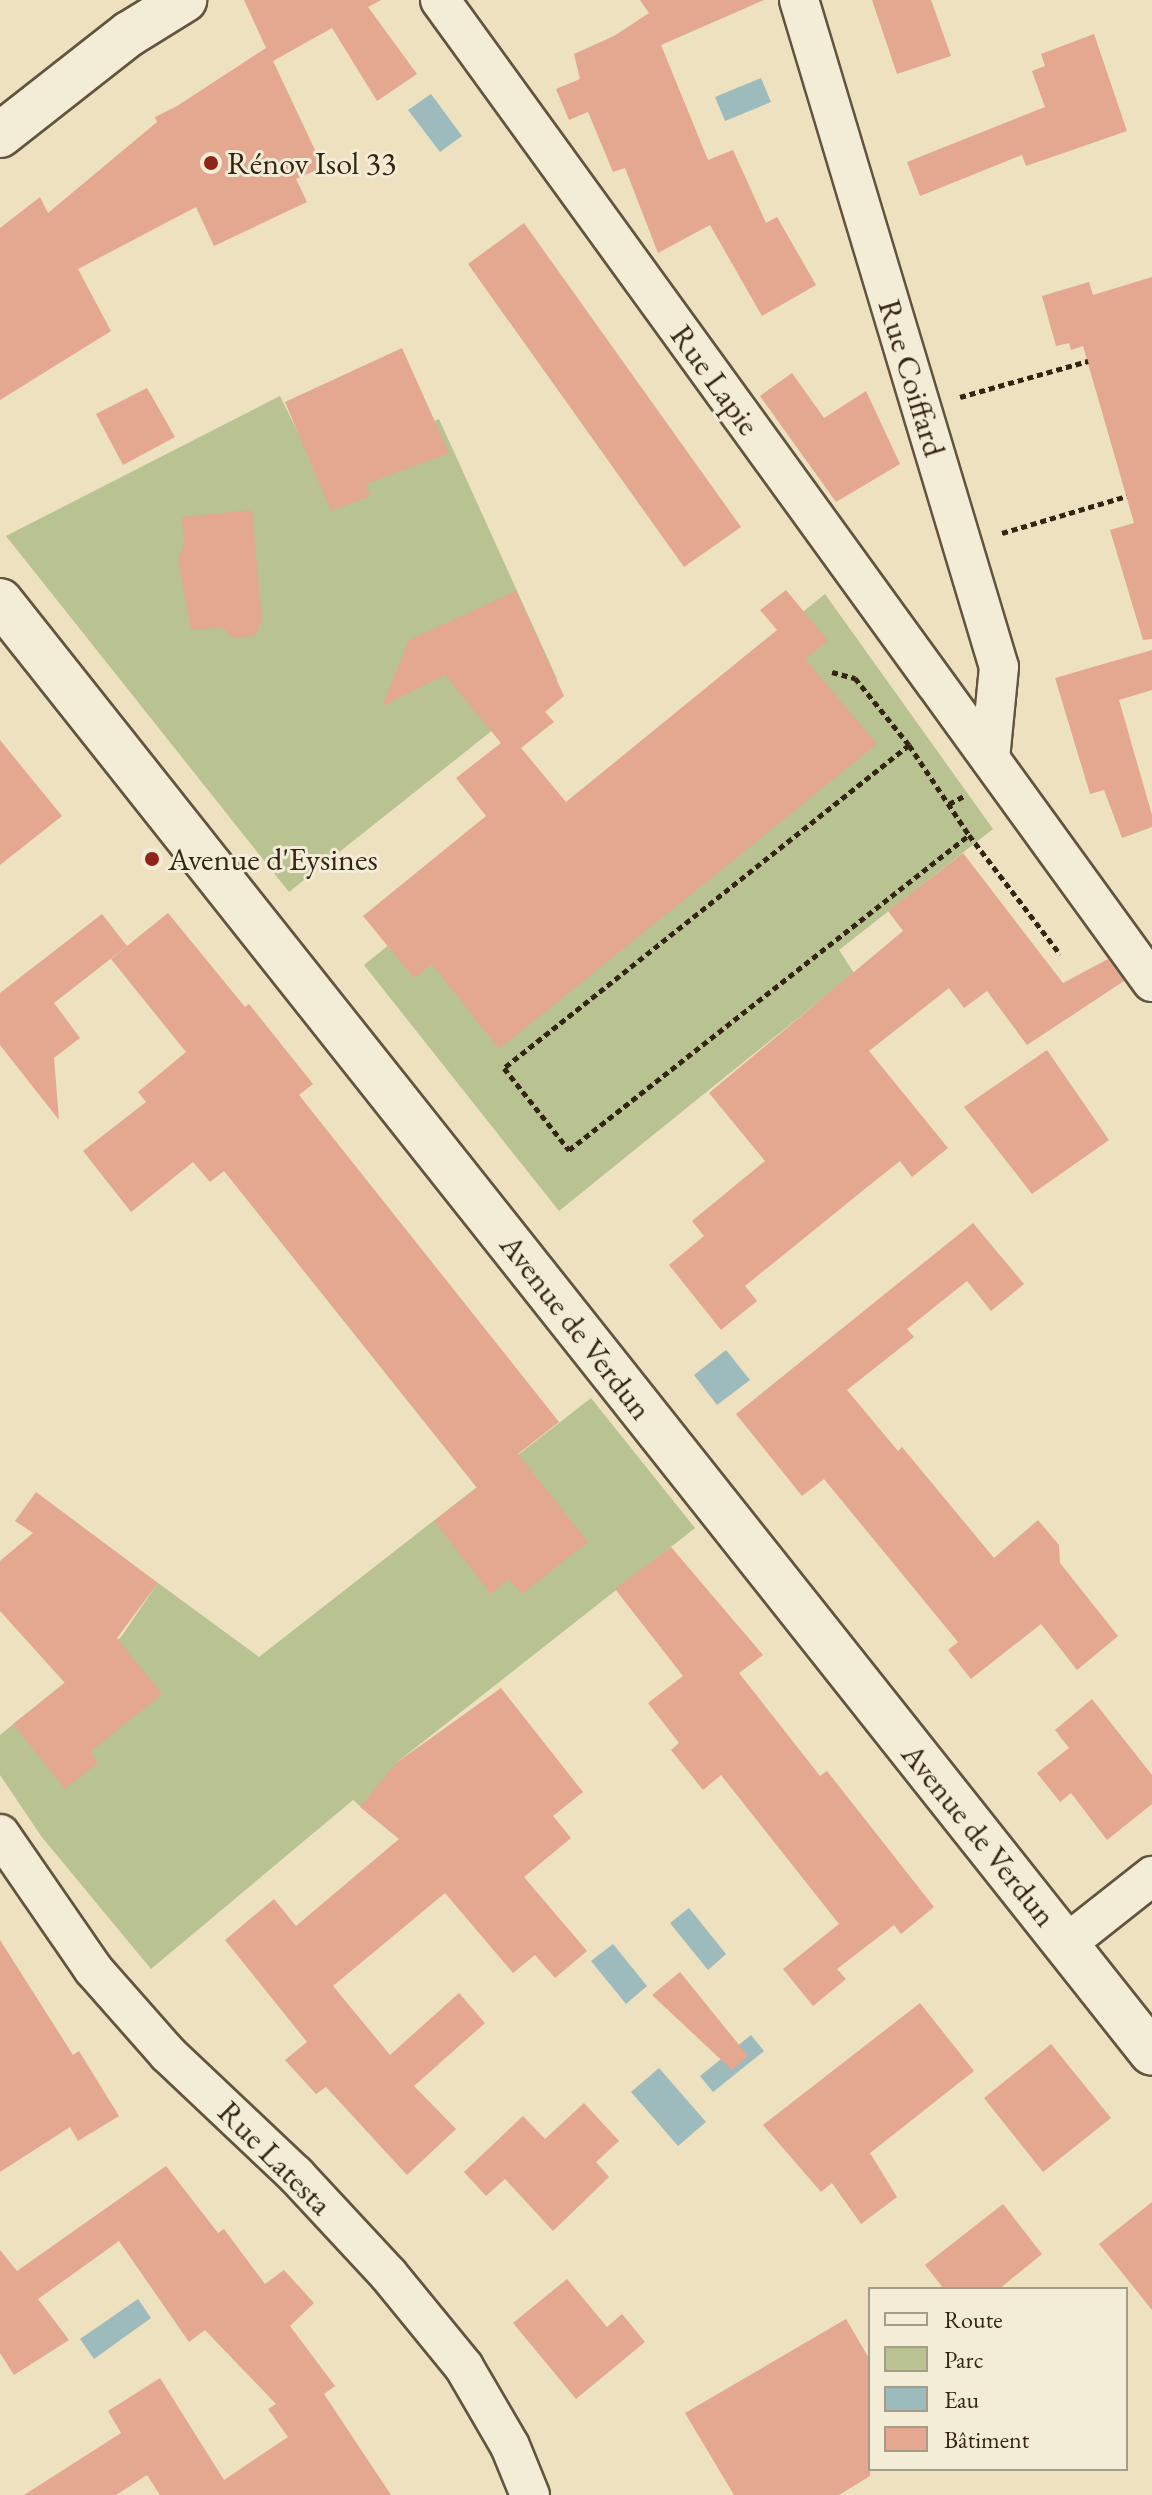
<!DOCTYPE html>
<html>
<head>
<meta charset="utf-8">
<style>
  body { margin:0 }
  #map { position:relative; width:1152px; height:2495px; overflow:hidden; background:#ede1c0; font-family:"EB Garamond",serif }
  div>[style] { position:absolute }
  .green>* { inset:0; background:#b9c291 }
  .water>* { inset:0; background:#9dbbbc }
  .building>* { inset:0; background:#e4a790 }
  .path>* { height:5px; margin-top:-2.5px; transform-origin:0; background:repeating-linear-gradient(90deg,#332512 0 6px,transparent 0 10px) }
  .roads { filter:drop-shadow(2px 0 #62543e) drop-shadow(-2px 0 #62543e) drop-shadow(0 2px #62543e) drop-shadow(0 -2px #62543e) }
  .street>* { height:38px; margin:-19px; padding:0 19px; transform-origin:19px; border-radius:19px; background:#f3ecd6 }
  .secondary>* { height:44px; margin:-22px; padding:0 22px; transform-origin:22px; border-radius:22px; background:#f3ecd6 }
  .dots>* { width:22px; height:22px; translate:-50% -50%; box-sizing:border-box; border:4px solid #f3ecd6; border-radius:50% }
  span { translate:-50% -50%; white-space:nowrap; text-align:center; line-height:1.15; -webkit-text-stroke:6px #f3ecd6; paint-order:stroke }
  .poi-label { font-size:32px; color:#332512 }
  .left { translate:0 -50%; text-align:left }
  .street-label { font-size:32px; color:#332512 }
  .legend { position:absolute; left:868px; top:2287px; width:260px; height:184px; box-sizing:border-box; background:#f3ecd6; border:2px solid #a69c88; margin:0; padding:10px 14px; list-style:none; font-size:24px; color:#332512 }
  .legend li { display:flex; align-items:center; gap:16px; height:40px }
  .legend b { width:40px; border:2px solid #a69c88 }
</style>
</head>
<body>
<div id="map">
  <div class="green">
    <div style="clip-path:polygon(280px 396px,314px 465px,439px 419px,557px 679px,289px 892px,6px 536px)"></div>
    <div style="clip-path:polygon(825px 594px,993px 829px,839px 950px,854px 973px,559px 1211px,364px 965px)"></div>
    <div style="clip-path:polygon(591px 1398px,695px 1528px,396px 1763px,429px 1787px,391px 1832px,353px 1800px,151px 1969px,41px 1836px,0 1775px,0 1735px,121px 1637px,158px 1583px,259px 1657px)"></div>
  </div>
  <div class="water">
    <div style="clip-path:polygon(761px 78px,771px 102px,725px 121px,715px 97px)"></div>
    <div style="clip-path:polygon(431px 94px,462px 136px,440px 152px,408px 110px)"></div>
    <div style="clip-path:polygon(726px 1350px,750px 1380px,717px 1405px,694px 1375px)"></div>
    <div style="clip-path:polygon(689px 1908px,726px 1954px,708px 1970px,670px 1923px)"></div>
    <div style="clip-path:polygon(613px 1944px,647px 1986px,626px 2004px,591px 1961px)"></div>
    <div style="clip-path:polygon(751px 2035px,764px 2051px,713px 2092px,700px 2076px)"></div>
    <div style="clip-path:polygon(659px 2068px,706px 2122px,678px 2146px,631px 2092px)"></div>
    <div style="clip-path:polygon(138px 2299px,151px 2318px,94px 2359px,80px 2339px)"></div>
  </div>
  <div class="building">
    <div style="clip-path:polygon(244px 0,381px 0,368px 7px,417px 74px,377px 101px,332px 28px,273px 61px,323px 167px,296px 179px,307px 202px,214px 246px,196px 207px,78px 269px,111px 331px,0 400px,0 228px,40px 197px,48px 213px,157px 122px,155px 117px,177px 106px,266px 48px)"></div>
    <div style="clip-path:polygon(640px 0,764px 0,661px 45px,708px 160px,733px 150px,766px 223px,777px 217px,816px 285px,762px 316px,710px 225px,658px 253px,625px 168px,613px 172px,588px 112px,569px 120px,556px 89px,580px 79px,574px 54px,614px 36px,649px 13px)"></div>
    <div style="clip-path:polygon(872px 0,931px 0,951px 56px,897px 74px)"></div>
    <div style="clip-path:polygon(1094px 34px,1127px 131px,1026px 166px,1022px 155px,920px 196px,907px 162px,1045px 107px,1032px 71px,1045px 66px,1041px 54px)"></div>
    <div style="clip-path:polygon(524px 223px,741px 527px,684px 567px,468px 264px)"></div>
    <div style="clip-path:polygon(1152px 277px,1152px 639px,1143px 640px,1110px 530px,1134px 523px,1083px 346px,1071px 350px,1069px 343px,1056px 346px,1042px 296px,1089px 282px,1093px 295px)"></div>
    <div style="clip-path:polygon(402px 348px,449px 453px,366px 484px,370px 496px,331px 511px,285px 402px)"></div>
    <div style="clip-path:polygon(792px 373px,824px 418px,866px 391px,900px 464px,836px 502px,760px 396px)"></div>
    <div style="clip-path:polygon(147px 388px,175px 437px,123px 465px,96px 414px)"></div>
    <div style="clip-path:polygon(252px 510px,262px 620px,255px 636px,233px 638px,223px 627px,191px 630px,178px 559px,184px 544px,182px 517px)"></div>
    <div style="clip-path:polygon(786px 590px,828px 641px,805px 659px,877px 744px,499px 1049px,432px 964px,414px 978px,363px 916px,486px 816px,456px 778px,501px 743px,445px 675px,382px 706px,409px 640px,516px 591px,564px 696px,545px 712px,554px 722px,521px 748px,566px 802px,777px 630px,760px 610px)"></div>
    <div style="clip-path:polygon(1152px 650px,1152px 690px,1119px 700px,1152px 815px,1152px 827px,1122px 838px,1104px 790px,1090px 794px,1055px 678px)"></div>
    <div style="clip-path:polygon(0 740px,62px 816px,0 865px)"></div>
    <div style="clip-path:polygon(963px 853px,1063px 983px,1108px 959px,1124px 981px,1027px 1045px,987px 991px,964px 1008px,949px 988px,869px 1051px,948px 1148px,912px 1177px,900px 1161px,866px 1188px,745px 1286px,757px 1301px,721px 1330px,669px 1265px,704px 1236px,692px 1221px,765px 1161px,709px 1093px,903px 931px,888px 911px)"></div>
    <div style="clip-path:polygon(168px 913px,245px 1007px,249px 1004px,313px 1084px,299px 1095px,559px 1422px,518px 1454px,588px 1542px,522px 1594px,509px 1579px,491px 1594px,434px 1521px,477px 1488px,224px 1171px,210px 1182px,193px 1162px,131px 1212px,83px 1151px,146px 1102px,138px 1092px,186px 1052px,111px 959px)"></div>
    <div style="clip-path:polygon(102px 914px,127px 946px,54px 1003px,80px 1038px,54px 1058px,59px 1120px,0 1045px,0 993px)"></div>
    <div style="clip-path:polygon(1047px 1050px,1109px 1140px,1032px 1194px,964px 1107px)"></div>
    <div style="clip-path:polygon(973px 1223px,1024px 1284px,991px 1311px,967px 1281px,907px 1329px,914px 1337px,847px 1390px,898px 1451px,902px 1447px,994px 1558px,1038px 1520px,1059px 1545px,1060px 1563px,1118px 1636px,1077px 1670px,1041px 1624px,971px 1679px,948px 1650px,958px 1642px,824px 1479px,802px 1496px,736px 1414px)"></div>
    <div style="clip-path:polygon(36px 1492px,158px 1583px,117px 1638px,162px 1694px,90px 1752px,98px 1763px,65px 1789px,13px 1724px,65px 1683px,0 1611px,0 1561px,33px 1533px,15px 1521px)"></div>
    <div style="clip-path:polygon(671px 1547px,763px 1655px,739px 1673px,820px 1776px,827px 1771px,934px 1907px,901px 1934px,894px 1925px,837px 1969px,846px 1979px,813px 2006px,783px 1969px,839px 1924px,721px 1775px,703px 1790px,671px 1750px,679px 1743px,648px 1703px,683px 1676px,615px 1589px)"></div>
    <div style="clip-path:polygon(501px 1688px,583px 1792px,553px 1816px,571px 1838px,524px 1877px,587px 1951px,555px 1978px,535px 1955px,513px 1973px,445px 1893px,333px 1986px,390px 2055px,459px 1993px,485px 2023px,414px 2086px,456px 2129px,407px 2175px,326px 2087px,316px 2094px,285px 2060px,307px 2042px,225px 1940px,274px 1899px,296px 1926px,399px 1839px,360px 1807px,396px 1763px)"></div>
    <div style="clip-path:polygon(1092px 1699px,1152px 1775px,1152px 1804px,1107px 1840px,1071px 1793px,1060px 1802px,1037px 1773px,1069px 1748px,1055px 1730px)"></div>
    <div style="clip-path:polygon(0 1940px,73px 2055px,79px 2051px,119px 2116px,78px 2141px,70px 2127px,0 2172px)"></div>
    <div style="clip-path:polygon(680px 1972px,748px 2056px,732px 2070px,652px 1995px)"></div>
    <div style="clip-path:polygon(920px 2003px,974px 2071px,870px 2153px,897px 2197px,861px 2224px,832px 2183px,821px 2192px,763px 2125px)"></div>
    <div style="clip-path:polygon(1051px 2044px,1111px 2118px,1043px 2172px,984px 2098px)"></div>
    <div style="clip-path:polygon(584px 2103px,619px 2141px,596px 2162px,609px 2177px,553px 2231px,505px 2179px,486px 2196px,464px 2172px,523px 2116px,545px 2139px)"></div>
    <div style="clip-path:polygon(166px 2166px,218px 2233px,224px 2229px,265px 2284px,284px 2270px,314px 2303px,290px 2326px,335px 2386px,324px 2394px,391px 2495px,160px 2495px,147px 2475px,116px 2495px,24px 2495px,121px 2433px,108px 2411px,160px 2378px,224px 2480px,288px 2437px,268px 2409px,276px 2404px,205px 2330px,189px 2342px,119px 2241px,38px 2299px,69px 2340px,14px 2375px,0 2353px,0 2250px,17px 2271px)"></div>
    <div style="clip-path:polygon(1152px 2202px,1152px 2310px,1099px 2244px)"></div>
    <div style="clip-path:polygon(1003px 2204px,1042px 2254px,999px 2289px,944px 2289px,925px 2265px)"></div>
    <div style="clip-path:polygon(567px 2279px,607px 2327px,622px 2314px,645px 2342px,576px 2399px,513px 2323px)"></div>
    <div style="clip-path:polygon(846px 2319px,870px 2360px,870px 2476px,839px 2495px,734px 2495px,685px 2413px)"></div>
  </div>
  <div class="path">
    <div style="left:960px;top:397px;width:133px;rotate:-15.7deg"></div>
    <div style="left:1002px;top:533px;width:130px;rotate:-16.5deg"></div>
    <div style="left:832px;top:672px;width:24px;rotate:15deg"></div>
    <div style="left:855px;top:678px;width:86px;rotate:51.1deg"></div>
    <div style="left:909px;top:745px;width:518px;rotate:141.43deg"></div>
    <div style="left:504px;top:1068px;width:105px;rotate:51.6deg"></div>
    <div style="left:569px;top:1150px;width:509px;rotate:-38.22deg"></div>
    <div style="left:969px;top:835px;width:150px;rotate:52.6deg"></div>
    <div style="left:909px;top:745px;width:108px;rotate:56.3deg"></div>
    <div style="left:949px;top:804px;width:19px;rotate:-28deg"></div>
  </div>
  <div class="roads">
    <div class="street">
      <div style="left:440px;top:0;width:1213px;rotate:54.06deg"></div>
      <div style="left:799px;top:0;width:696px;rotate:73.31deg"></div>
      <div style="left:999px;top:667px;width:92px;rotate:95.6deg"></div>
      <div style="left:0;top:1834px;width:164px;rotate:55.4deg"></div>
      <div style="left:93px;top:1969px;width:113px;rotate:48.6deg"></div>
      <div style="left:168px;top:2054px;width:176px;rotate:43.4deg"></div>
      <div style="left:296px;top:2175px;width:135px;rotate:47.1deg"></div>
      <div style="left:388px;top:2274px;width:120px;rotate:50.7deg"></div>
      <div style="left:464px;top:2367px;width:91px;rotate:59.8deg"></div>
      <div style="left:510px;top:2446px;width:53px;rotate:67.8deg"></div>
      <div style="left:1066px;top:1944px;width:110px;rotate:-38.3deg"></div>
    </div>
    <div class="secondary">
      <div style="left:0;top:135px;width:164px;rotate:-38.1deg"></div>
      <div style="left:129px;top:34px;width:65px;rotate:-31.7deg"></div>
      <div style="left:0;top:601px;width:1853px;rotate:51.57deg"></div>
    </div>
  </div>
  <div class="dots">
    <div style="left:211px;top:163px;background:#8f2418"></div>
    <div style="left:152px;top:859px;background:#8f2418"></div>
  </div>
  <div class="poi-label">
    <span class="left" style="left:227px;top:163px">Rénov Isol 33</span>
    <span class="left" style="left:168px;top:859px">Avenue d'Eysines</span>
  </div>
  <div class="street-label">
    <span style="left:912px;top:378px;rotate:73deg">Rue Coiffard</span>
    <span style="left:715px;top:380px;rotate:54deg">Rue Lapie</span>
    <span style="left:576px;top:1327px;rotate:52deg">Avenue de Verdun</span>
    <span style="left:979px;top:1835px;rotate:51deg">Avenue de Verdun</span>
    <span style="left:275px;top:2158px;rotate:45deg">Rue Latesta</span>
  </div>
  <ul class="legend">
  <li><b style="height:10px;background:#f3ecd6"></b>Route</li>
  <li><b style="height:22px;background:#b9c291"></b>Parc</li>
  <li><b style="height:22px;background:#9dbbbc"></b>Eau</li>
  <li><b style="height:22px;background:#e4a790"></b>Bâtiment</li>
  </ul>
</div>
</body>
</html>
